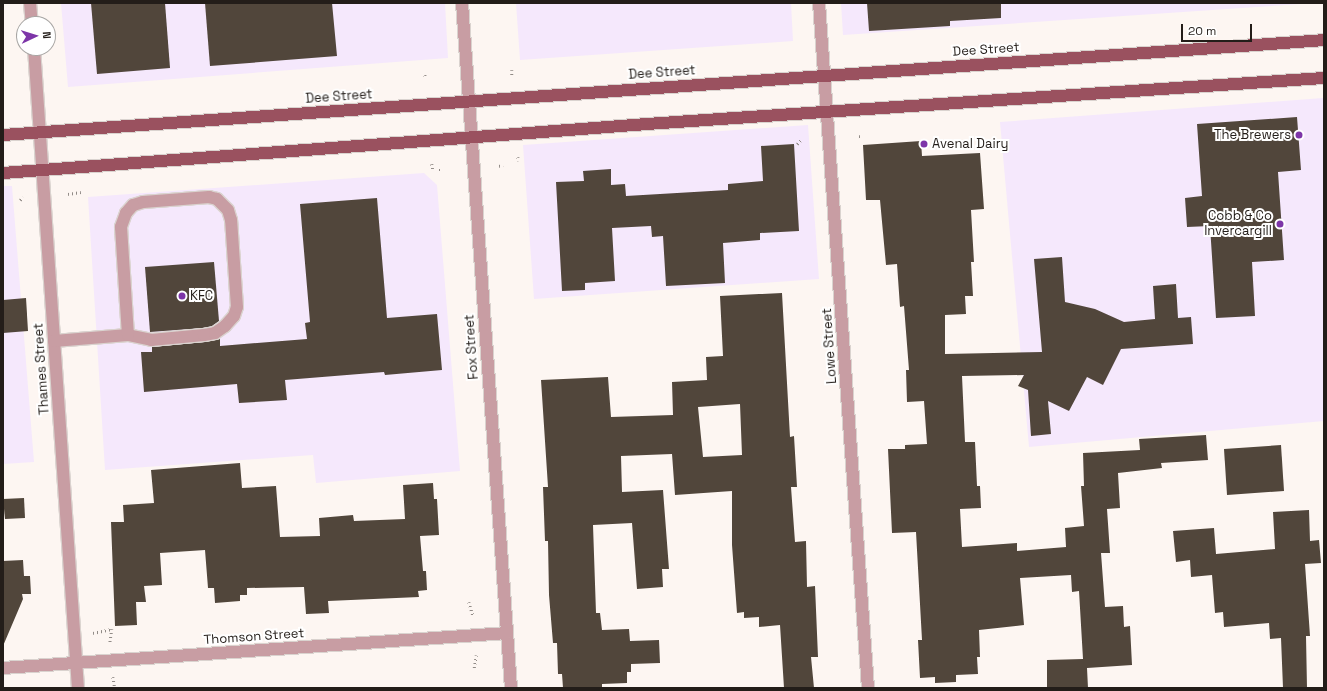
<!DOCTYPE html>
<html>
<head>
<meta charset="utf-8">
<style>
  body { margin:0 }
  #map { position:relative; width:1327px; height:691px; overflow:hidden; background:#fdf6f2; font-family:"Space Grotesk",sans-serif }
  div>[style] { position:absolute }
  .commercial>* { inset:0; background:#f5e8fc }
  .building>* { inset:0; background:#51463b }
  .path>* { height:2.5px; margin-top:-1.25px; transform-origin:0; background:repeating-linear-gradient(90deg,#918b87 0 1px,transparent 0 4px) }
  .roads { filter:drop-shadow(1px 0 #dad3cf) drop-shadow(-1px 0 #dad3cf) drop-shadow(0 1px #dad3cf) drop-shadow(0 -1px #dad3cf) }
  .minor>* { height:12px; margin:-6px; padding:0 6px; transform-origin:6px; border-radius:6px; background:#c89da3 }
  .major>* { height:12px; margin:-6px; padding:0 6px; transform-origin:6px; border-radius:6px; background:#9a515f }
  .dots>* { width:11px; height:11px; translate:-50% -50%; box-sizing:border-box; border:2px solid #fff; border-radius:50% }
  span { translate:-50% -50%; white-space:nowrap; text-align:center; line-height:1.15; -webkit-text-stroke:4px #fff; paint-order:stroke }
  .street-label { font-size:13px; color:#231d19 }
  .poi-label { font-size:13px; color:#231d19 }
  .right { translate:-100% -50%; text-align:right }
  .left { translate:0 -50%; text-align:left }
  .frame { position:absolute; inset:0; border:4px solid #231d19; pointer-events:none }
  .north { position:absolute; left:16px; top:16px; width:40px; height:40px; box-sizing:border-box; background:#fff; border:1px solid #a7a5a3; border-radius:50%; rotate:86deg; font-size:11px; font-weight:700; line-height:16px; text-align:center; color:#231d19 }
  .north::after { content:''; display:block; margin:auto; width:14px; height:18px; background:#7d35a8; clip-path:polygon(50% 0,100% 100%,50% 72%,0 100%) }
  .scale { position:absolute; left:1181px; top:24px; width:71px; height:18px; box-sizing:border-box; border:2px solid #231d19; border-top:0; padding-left:5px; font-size:12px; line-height:14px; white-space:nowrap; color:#231d19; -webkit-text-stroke:3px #fff; paint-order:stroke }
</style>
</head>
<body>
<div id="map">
  <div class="commercial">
    <div style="clip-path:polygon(61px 3px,445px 3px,448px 58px,68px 87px)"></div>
    <div style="clip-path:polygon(516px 3px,791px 3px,793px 41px,520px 60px)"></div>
    <div style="clip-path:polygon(841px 3px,1316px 3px,843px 35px)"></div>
    <div style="clip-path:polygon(1323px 98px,1324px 421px,1029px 447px,1000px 122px)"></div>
    <div style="clip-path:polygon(808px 125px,819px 279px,534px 299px,523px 145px)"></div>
    <div style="clip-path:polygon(424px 173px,437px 185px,460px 471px,316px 483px,313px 455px,105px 470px,88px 197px)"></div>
    <div style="clip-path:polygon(3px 186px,12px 186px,34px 462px,3px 464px)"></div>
  </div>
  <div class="building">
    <div style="clip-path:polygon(91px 3px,165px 3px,170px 68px,97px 74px)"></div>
    <div style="clip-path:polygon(205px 3px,332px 3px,337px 56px,210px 66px)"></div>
    <div style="clip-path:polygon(867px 3px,1001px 3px,1001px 18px,950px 21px,950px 26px,869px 31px)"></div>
    <div style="clip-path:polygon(1297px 117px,1301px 170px,1278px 172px,1284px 260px,1252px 262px,1255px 316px,1216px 318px,1210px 226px,1187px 227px,1185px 198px,1202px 196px,1197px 124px)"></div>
    <div style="clip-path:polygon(921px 141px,922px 156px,980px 153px,984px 209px,971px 210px,974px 262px,971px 262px,973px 296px,965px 296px,966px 314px,945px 315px,945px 354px,1042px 352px,1034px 259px,1062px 257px,1065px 302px,1095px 309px,1124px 322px,1155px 319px,1153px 286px,1176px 284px,1178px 318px,1191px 317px,1193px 344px,1121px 349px,1103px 385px,1087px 377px,1069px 411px,1048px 401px,1051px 434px,1031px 436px,1028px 390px,1018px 386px,1024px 375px,962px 376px,965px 442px,975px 442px,977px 486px,980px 486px,981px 508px,960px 509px,962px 547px,1017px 543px,1017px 551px,1066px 547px,1065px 528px,1084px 526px,1081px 486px,1084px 486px,1083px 453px,1140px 450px,1139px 439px,1206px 435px,1208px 460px,1161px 463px,1162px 468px,1118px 473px,1120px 508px,1107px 509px,1110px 553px,1101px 553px,1105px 607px,1123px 606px,1124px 627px,1130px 626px,1132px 665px,1087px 668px,1088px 688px,1047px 688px,1047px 660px,1083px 659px,1079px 591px,1072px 592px,1071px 575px,1020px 578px,1024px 625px,979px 630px,980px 657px,977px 657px,978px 674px,956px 675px,956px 682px,935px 683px,935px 677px,920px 678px,918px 640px,922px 640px,916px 532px,892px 533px,888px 449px,905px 449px,905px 445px,927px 444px,924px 401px,907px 402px,906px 370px,909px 370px,904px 306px,900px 307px,897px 264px,886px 265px,880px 200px,866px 200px,863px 145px)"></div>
    <div style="clip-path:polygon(794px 144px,799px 231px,760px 233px,760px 240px,723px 243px,725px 283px,666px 286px,663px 236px,652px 237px,651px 226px,612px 228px,615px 281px,585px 283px,585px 290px,562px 291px,556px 182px,584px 181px,583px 171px,611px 169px,611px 185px,625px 184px,626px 196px,728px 190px,728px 184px,763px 181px,761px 146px)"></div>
    <div style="clip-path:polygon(377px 198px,387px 318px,437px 314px,442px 370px,385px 375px,384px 372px,285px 380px,287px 400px,239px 403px,237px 384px,144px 392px,141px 352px,152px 352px,152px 347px,205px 342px,220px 339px,220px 346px,307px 339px,305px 323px,310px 322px,300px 204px)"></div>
    <div style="clip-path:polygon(214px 262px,219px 321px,212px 326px,203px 328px,150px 332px,145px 267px)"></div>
    <div style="clip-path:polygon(evenodd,782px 293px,790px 437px,794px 436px,797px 487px,791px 487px,795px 542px,806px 541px,807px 587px,815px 586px,818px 657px,811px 657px,814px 688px,784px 688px,780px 625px,759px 627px,759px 617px,744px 618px,744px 612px,737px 613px,732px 545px,732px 491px,675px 495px,672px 454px,621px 456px,622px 492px,663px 490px,669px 569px,662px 569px,663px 587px,637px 589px,632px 523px,593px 525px,596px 613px,600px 613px,602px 630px,629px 629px,630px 641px,659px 640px,660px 663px,631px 664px,631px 672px,627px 672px,627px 683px,602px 684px,602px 688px,563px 688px,562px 674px,558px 674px,557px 643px,553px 643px,549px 595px,548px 541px,545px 541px,543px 487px,548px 487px,541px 380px,608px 377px,611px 417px,673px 415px,672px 382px,707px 380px,706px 357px,723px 356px,720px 296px,782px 293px,740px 404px,742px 455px,703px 457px,698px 407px,740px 404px)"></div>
    <div style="clip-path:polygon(26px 298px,28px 331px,3px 333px,3px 300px)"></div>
    <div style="clip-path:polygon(1281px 445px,1284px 491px,1227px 495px,1224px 449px)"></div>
    <div style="clip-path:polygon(240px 463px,242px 488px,276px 486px,280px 537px,320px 536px,319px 518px,353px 515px,354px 521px,405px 519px,403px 485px,433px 483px,434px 499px,437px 499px,439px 535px,420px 536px,423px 571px,426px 571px,427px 590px,418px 591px,419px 597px,328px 601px,329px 613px,306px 614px,304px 587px,247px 588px,247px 595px,240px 595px,240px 601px,215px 603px,214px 588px,208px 588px,205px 550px,160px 553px,162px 585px,144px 586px,146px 602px,136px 602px,137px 625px,115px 626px,111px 522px,124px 522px,123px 505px,154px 503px,151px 470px)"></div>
    <div style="clip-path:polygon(24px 498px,25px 518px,5px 519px,3px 499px)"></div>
    <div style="clip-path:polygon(1309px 510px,1310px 541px,1319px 540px,1321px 563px,1305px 564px,1310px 636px,1306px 636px,1307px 688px,1283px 688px,1281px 638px,1270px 639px,1269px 623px,1224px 627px,1223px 612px,1215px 613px,1212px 575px,1191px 577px,1190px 560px,1176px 562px,1173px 531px,1214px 528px,1216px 554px,1275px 549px,1273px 512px)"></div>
    <div style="clip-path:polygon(23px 560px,24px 576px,30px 576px,31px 594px,22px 594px,23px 599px,3px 646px,3px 561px)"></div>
  </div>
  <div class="path">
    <div style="left:512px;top:70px;width:5px;rotate:90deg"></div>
    <div style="left:425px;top:75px;width:3px;rotate:72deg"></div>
    <div style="left:859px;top:136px;width:3px;rotate:18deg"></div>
    <div style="left:797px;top:144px;width:6px;rotate:-45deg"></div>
    <div style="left:518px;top:157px;width:4px;rotate:76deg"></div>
    <div style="left:432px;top:164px;width:6px;rotate:81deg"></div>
    <div style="left:499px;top:166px;width:4px;rotate:-14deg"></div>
    <div style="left:439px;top:170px;width:3px"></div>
    <div style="left:68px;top:194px;width:13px;rotate:-9deg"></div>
    <div style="left:20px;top:200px;width:4px;rotate:-45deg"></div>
    <div style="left:469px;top:602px;width:14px;rotate:73deg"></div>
    <div style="left:93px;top:633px;width:19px;rotate:-12deg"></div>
    <div style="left:112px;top:629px;width:15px;rotate:98deg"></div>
    <div style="left:474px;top:668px;width:13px;rotate:-81deg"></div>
    <div style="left:113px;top:677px;width:11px;rotate:80deg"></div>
  </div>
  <div class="roads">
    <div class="minor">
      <div style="left:30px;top:3px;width:21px;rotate:85deg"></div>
      <div style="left:462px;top:3px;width:687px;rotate:85.91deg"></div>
      <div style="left:819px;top:3px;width:687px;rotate:85.91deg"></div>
      <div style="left:34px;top:48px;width:642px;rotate:86.07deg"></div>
      <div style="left:54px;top:341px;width:74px;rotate:-4.6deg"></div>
      <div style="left:128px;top:335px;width:24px;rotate:12deg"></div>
      <div style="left:151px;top:340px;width:53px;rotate:-5.4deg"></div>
      <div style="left:204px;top:335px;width:11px;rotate:-10deg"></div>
      <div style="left:215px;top:333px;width:12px;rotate:-35deg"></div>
      <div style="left:225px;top:326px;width:13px;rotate:-48deg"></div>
      <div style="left:234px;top:316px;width:9px;rotate:-72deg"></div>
      <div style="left:237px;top:307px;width:87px;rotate:-93.9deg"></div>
      <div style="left:231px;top:220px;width:10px;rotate:-107deg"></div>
      <div style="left:228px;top:210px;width:16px;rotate:-135deg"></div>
      <div style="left:217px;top:199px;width:8px;rotate:-166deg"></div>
      <div style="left:209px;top:197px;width:66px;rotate:175.7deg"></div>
      <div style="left:143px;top:202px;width:10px;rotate:163deg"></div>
      <div style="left:133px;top:205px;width:11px;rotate:131deg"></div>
      <div style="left:126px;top:213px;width:15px;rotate:110deg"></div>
      <div style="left:121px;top:227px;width:108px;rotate:86.3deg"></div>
      <div style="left:3px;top:668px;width:505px;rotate:-3.97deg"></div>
    </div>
    <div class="major">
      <div style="left:3px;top:135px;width:1324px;rotate:-4.11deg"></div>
      <div style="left:3px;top:173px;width:646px;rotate:-4.35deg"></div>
      <div style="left:647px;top:124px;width:679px;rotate:-3.89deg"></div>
    </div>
  </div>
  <div class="dots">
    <div style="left:1299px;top:135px;background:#7d35a8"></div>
    <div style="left:924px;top:144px;background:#7d35a8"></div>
    <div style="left:1280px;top:224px;background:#7d35a8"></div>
    <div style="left:182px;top:296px;background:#7d35a8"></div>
  </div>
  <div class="street-label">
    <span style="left:986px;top:50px;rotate:-4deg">Dee Street</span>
    <span style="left:662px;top:73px;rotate:-4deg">Dee Street</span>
    <span style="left:339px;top:97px;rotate:-4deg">Dee Street</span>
    <span style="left:830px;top:346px;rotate:-94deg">Lowe Street</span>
    <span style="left:472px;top:347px;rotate:-94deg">Fox Street</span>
    <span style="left:42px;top:369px;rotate:-94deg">Thames Street</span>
    <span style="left:254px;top:637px;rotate:-4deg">Thomson Street</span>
  </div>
  <div class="poi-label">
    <span class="right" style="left:1291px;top:135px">The Brewers</span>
    <span class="left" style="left:932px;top:144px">Avenal Dairy</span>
    <span class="right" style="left:1272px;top:224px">Cobb &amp; Co<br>Invercargill</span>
    <span class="left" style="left:190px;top:296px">KFC</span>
  </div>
  <div class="frame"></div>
  <div class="north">N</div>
  <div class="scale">20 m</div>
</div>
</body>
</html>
